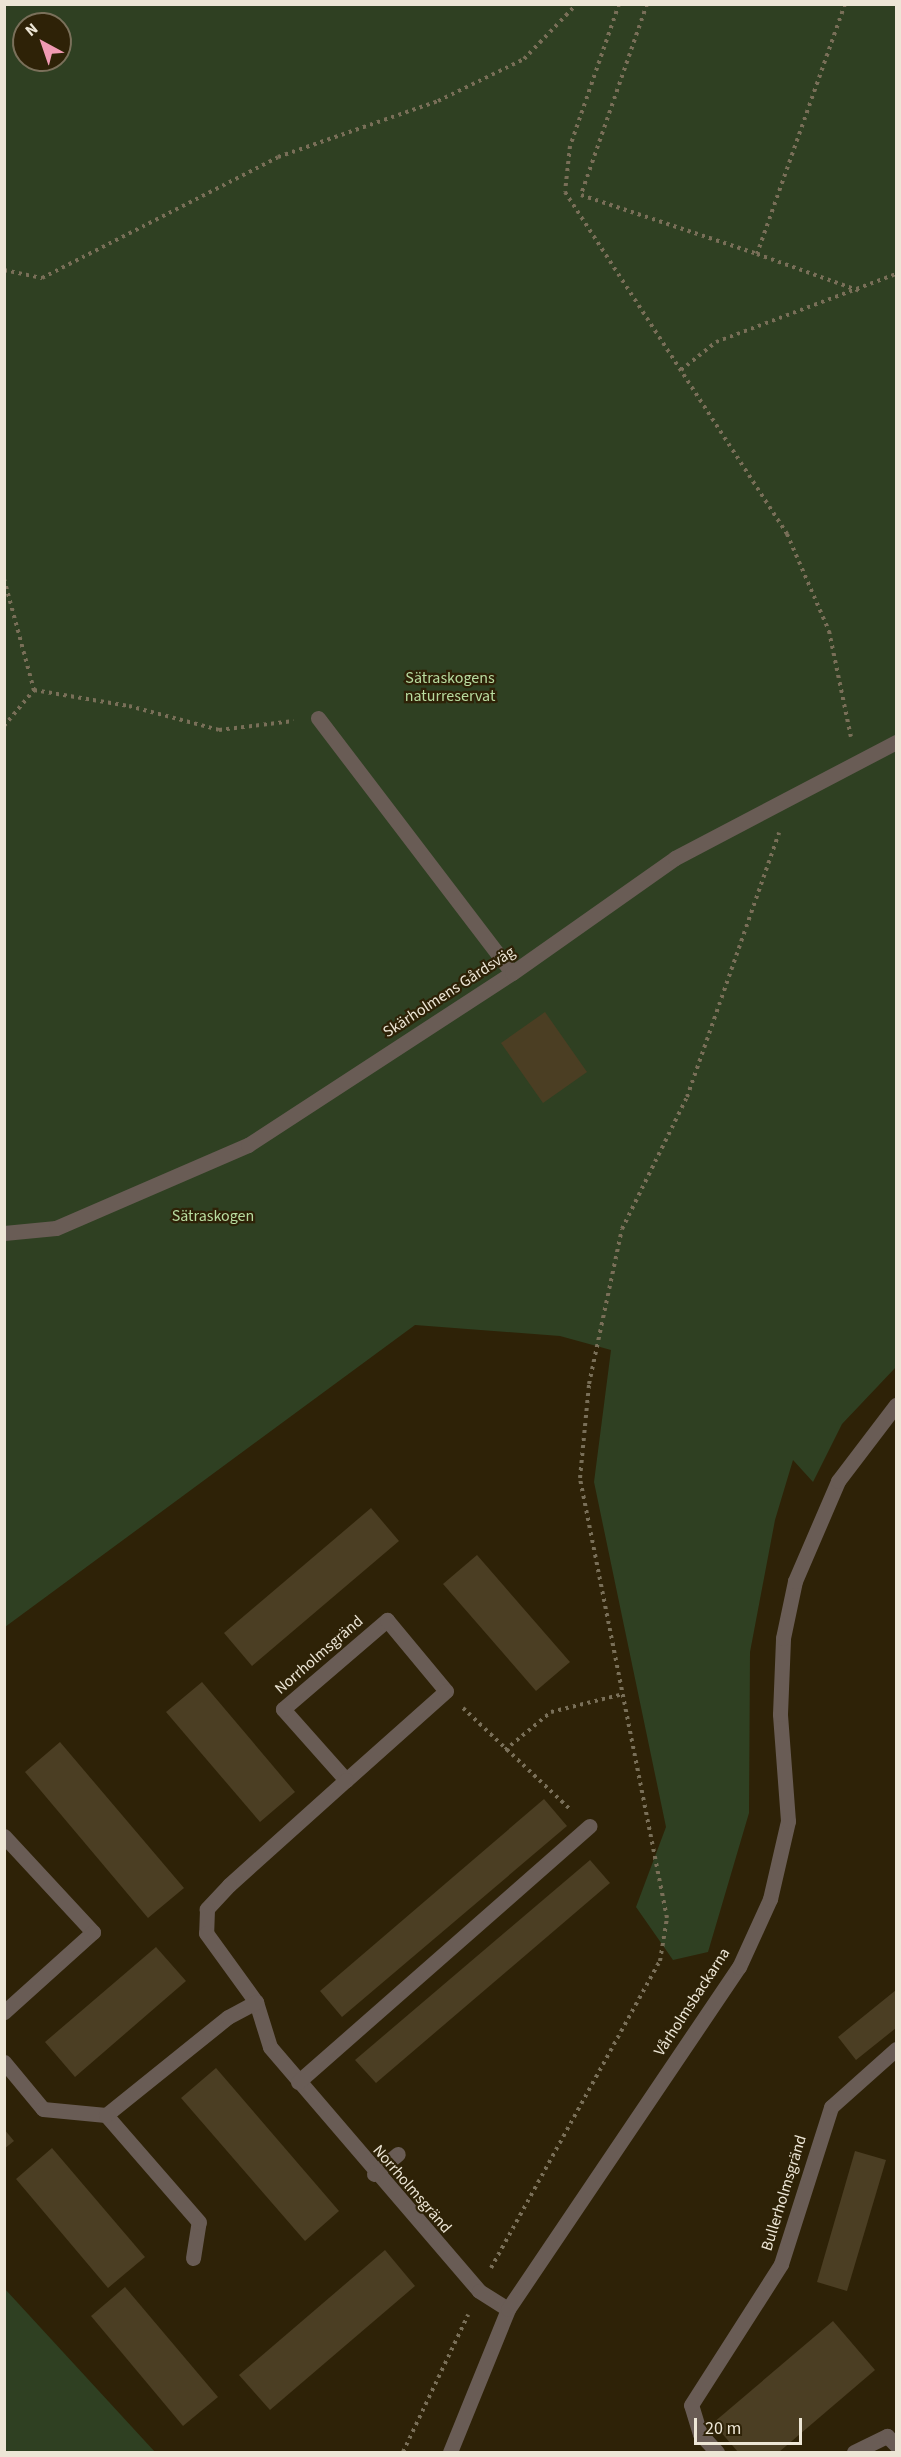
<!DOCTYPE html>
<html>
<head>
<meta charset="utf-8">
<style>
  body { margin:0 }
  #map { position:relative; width:901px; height:2457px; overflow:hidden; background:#2e2207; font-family:"Source Sans 3",sans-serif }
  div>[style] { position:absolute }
  .green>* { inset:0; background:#2f4022 }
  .building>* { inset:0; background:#4b3e23 }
  .path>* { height:4px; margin-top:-2px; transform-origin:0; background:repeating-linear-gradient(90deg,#796f58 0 3px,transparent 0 7.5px) }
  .minor>* { height:15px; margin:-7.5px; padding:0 7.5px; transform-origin:7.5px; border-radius:7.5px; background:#695c55 }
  span { translate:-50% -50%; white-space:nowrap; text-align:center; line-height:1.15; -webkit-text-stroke:4.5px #2e2207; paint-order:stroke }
  .park-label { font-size:16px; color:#b8dca0 }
  .street-label { font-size:16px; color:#ede6d6 }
  .frame { position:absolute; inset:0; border:6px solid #ede6d6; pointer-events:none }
  .north { position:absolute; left:12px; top:12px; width:60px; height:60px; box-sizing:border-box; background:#2e2207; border:2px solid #7a705a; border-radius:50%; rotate:320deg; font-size:16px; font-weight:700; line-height:24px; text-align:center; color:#ede6d6 }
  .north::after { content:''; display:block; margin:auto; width:21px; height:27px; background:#f19ab3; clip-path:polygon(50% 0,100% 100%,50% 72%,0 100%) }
  .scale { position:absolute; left:694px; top:2418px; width:108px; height:27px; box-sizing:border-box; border:3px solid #ede6d6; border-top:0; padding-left:8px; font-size:18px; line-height:21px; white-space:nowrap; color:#ede6d6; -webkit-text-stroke:4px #2e2207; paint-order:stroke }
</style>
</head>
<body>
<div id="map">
  <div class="green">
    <div style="clip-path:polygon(evenodd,5px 5px,896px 5px,896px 1367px,842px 1424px,813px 1482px,793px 1460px,775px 1520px,750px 1652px,749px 1813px,708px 1952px,673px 1960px,636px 1907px,666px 1827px,594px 1482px,611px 1350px,560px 1336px,415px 1325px,5px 1627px,5px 5px,24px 24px,60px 24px,60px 60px,24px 60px,24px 24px)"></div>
    <div style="clip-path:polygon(4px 2289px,5px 2289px,155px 2452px,5px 2452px)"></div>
  </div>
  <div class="building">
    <div style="clip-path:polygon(545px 1012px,587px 1072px,543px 1103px,501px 1043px)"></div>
    <div style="clip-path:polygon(371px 1508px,399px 1541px,252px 1666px,224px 1633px)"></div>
    <div style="clip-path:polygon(477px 1555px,570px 1662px,536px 1691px,443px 1584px)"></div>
    <div style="clip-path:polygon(202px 1682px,295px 1792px,260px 1822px,166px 1712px)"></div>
    <div style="clip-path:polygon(60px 1742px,184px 1888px,148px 1918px,25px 1772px)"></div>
    <div style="clip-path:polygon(544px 1799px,567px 1826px,342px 2017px,320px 1991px)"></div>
    <div style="clip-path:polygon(590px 1860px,610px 1883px,376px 2083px,355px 2060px)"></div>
    <div style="clip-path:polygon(156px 1947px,186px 1981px,75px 2077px,45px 2042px)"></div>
    <div style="clip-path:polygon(896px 1990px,896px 2028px,856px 2060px,838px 2037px)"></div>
    <div style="clip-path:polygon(216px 2068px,339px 2211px,305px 2241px,181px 2098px)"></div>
    <div style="clip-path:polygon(4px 2129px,14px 2141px,4px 2149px)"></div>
    <div style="clip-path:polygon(52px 2148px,145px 2257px,108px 2288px,16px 2179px)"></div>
    <div style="clip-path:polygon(855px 2151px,886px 2160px,847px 2291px,817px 2282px)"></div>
    <div style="clip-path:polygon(385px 2250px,415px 2286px,270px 2410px,239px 2375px)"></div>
    <div style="clip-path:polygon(125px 2287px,218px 2397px,183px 2426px,91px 2316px)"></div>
    <div style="clip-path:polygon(833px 2321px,875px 2370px,779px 2452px,738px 2452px,713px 2423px)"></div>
  </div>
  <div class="path">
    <div style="left:619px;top:4px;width:150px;rotate:109deg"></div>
    <div style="left:570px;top:146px;width:46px;rotate:96.2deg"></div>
    <div style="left:565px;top:192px;width:408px;rotate:57deg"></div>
    <div style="left:787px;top:534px;width:106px;rotate:66.6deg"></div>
    <div style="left:829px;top:631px;width:108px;rotate:78.3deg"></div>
    <div style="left:647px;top:4px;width:202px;rotate:109.1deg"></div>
    <div style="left:581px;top:195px;width:186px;rotate:18.5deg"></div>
    <div style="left:845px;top:4px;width:265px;rotate:109.4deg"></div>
    <div style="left:757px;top:254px;width:109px;rotate:19.8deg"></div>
    <div style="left:4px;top:270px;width:39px;rotate:12deg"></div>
    <div style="left:42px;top:278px;width:265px;rotate:-27.1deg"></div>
    <div style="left:278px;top:157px;width:170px;rotate:-19.3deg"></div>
    <div style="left:438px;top:101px;width:96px;rotate:-26deg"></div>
    <div style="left:524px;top:59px;width:76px;rotate:-46.1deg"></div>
    <div style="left:681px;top:370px;width:45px;rotate:-38.7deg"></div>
    <div style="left:716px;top:342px;width:192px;rotate:-20.7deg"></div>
    <div style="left:4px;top:579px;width:115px;rotate:74.9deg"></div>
    <div style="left:4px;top:726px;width:47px;rotate:-50.2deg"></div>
    <div style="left:34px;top:690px;width:96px;rotate:9.6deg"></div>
    <div style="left:129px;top:706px;width:93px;rotate:14.9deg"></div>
    <div style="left:219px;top:730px;width:75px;rotate:-6.9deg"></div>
    <div style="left:463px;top:1708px;width:149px;rotate:43.4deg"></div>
    <div style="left:505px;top:1750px;width:60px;rotate:-39.6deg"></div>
    <div style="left:551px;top:1712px;width:74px;rotate:-14deg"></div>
    <div style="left:491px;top:2268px;width:350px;rotate:-61.2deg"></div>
    <div style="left:660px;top:1961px;width:44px;rotate:-80.8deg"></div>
    <div style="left:667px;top:1918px;width:449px;rotate:-101.2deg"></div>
    <div style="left:580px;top:1478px;width:94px;rotate:-84.5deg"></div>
    <div style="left:589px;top:1384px;width:158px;rotate:-78deg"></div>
    <div style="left:622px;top:1229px;width:147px;rotate:-63.8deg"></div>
    <div style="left:687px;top:1097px;width:280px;rotate:-70.8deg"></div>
    <div style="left:403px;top:2452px;width:152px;rotate:-64.6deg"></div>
  </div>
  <div class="minor">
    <div style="left:318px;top:718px;width:320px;rotate:52.7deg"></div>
    <div style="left:4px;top:1233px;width:52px;rotate:-5.5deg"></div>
    <div style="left:56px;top:1228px;width:209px;rotate:-23.4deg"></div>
    <div style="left:248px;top:1145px;width:315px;rotate:-33.1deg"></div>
    <div style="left:512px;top:973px;width:199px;rotate:-35.2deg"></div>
    <div style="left:675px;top:858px;width:250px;rotate:-27.7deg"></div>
    <div style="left:346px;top:1780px;width:95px;rotate:-131.6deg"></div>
    <div style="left:283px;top:1709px;width:137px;rotate:-40.6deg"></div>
    <div style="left:387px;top:1620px;width:92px;rotate:50.3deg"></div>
    <div style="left:446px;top:1691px;width:134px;rotate:138.3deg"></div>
    <div style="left:346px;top:1780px;width:157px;rotate:138.1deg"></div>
    <div style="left:229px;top:1885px;width:33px;rotate:133deg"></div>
    <div style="left:207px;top:1909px;width:24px;rotate:92deg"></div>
    <div style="left:206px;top:1933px;width:85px;rotate:54.1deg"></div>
    <div style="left:256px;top:2002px;width:47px;rotate:72.7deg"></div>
    <div style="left:270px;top:2047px;width:321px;rotate:49.4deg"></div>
    <div style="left:479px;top:2291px;width:34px;rotate:32deg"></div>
    <div style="left:4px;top:1836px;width:131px;rotate:47.2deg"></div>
    <div style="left:93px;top:1932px;width:120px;rotate:138deg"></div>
    <div style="left:4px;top:2062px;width:61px;rotate:50.3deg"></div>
    <div style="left:43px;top:2109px;width:63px;rotate:5.4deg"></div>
    <div style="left:298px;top:2082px;width:388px;rotate:-41.3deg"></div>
    <div style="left:374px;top:2174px;width:31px;rotate:-40deg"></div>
    <div style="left:193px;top:2258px;width:36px;rotate:-81deg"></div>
    <div style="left:199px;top:2222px;width:142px;rotate:-131deg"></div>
    <div style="left:106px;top:2115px;width:156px;rotate:-38.8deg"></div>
    <div style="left:228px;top:2017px;width:32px;rotate:-28deg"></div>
    <div style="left:450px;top:2452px;width:154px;rotate:-67.9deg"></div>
    <div style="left:508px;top:2309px;width:413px;rotate:-56deg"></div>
    <div style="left:739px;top:1967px;width:75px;rotate:-65.5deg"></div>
    <div style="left:770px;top:1899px;width:80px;rotate:-77deg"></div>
    <div style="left:788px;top:1821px;width:107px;rotate:-94.3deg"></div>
    <div style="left:780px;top:1714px;width:76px;rotate:-87.7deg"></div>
    <div style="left:783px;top:1638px;width:58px;rotate:-78.1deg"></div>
    <div style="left:795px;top:1581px;width:109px;rotate:-66.7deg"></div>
    <div style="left:838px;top:1481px;width:96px;rotate:-52.7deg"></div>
    <div style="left:717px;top:2452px;width:25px;rotate:-133deg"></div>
    <div style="left:700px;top:2434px;width:30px;rotate:-107deg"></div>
    <div style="left:691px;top:2405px;width:167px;rotate:-57.4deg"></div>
    <div style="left:781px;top:2264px;width:165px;rotate:-72.3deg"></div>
    <div style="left:831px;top:2107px;width:87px;rotate:-41.7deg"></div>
    <div style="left:854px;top:2452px;width:37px;rotate:-26deg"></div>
    <div style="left:887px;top:2436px;width:13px;rotate:45deg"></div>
  </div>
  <div class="park-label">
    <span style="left:450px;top:687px">Sätraskogens<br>naturreservat</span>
    <span style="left:213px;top:1216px">Sätraskogen</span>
  </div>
  <div class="street-label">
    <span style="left:449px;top:992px;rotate:-33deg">Skärholmens Gårdsväg</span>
    <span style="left:319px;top:1655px;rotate:-41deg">Norrholmsgränd</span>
    <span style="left:692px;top:2002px;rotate:-57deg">Vårholmsbackarna</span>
    <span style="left:412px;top:2189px;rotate:49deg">Norrholmsgränd</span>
    <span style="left:784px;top:2193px;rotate:-73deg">Bullerholmsgränd</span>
  </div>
  <div class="frame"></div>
  <div class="north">N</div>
  <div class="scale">20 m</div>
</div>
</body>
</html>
